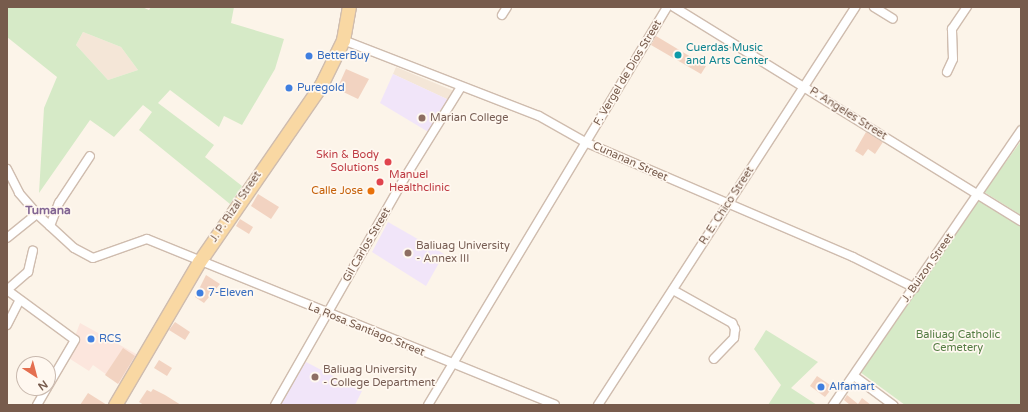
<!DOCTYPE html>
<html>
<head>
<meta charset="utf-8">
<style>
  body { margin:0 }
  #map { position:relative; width:1028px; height:412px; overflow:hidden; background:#fcf4e9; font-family:"Varela Round",sans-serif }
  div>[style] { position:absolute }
  .residential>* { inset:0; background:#f4e6d7 }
  .commercial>* { inset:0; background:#fce6dd }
  .education>* { inset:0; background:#f1e5f9 }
  .green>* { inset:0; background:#d6eac7 }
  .building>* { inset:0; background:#f2d3c1 }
  .roads { filter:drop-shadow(1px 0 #cfbcae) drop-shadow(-1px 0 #cfbcae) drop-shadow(0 1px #cfbcae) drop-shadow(0 -1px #cfbcae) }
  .minor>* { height:8px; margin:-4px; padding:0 4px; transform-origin:4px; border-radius:4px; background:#fff }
  .primary>* { height:13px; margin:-6.5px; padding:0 6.5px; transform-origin:6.5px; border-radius:6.5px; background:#f9d8a3 }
  .dots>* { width:11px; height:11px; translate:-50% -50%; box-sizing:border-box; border:2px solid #fff8f0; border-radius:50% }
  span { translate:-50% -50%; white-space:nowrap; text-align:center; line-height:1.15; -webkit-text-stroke:3.5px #fff8f0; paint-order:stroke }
  .culture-label { font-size:11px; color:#0d838f }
  .left { translate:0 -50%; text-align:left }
  .shop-label { font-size:11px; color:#366cbe }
  .street-label { font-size:11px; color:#775b4c }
  .education-label { font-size:11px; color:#785e54 }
  .health-label { font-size:11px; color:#be3a42 }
  .right { translate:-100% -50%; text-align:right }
  .food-label { font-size:11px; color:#c56008 }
  .park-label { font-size:11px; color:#557d44 }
  .neighbourhood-label { font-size:12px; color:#826593; font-weight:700 }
  .frame { position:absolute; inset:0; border:8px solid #775b4c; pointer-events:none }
  .north { position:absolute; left:16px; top:356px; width:40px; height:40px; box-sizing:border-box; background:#fff8f0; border:1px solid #c9b9ae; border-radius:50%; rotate:144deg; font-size:11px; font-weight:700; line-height:16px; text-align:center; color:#775b4c }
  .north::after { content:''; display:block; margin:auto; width:14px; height:18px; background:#e46f50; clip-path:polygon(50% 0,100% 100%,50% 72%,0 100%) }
</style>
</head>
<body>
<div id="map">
  <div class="residential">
    <div style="clip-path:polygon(83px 32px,121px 47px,138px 70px,108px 80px,76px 45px)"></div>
    <div style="clip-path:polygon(396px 67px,454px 91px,449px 100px,393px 74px)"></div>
  </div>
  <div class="commercial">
    <div style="clip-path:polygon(80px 323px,138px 355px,121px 385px,93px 365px,89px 371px,67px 357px)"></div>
  </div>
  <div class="education">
    <div style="clip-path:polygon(393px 74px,449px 100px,430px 133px,380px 103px)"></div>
    <div style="clip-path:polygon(388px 222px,444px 254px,426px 286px,372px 252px)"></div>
    <div style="clip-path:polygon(306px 362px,362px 391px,355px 405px,279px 405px)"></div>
  </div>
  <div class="green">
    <div style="clip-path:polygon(evenodd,7px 7px,142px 7px,149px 10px,151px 7px,234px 7px,231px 23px,284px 39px,275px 69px,242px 125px,224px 116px,219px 127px,170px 90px,158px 103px,214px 145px,205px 157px,242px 186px,230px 204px,139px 130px,152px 112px,143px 105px,114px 137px,90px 120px,39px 193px,44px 108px,57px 77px,7px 37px,7px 7px,83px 32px,121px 47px,138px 70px,108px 80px,76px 45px,83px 32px)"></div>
    <div style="clip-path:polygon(1021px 141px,1021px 215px,984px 192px)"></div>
    <div style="clip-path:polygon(980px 199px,1021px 224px,1021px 405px,905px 405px,860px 372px)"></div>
    <div style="clip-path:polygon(766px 330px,818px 362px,791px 388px,817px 405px,768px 405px,781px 385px,754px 349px)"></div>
  </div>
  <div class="building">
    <div style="clip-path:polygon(656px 36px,706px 66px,701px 74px,651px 45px)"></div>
    <div style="clip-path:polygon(346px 69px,369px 79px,358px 99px,337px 89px)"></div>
    <div style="clip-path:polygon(866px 132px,883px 142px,875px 154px,868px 149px,863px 156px,855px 151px)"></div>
    <div style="clip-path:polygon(258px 194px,279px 207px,271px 219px,251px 206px)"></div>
    <div style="clip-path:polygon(240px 219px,253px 227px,249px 234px,236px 226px)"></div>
    <div style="clip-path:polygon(206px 275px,220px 284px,204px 303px,195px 297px)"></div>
    <div style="clip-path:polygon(175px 322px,190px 332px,185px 340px,169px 330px)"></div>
    <div style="clip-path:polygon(123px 348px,135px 356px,118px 384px,105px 375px)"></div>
    <div style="clip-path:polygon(159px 360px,172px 368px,167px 376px,154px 368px)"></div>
    <div style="clip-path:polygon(817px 376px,833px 387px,825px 397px,810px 386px)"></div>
    <div style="clip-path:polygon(153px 389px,165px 395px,181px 405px,144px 405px,139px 402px,147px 390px,151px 392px)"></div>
    <div style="clip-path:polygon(88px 393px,107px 405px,80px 405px)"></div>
    <div style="clip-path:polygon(847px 395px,858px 404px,862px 398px,871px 405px,850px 405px,844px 400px)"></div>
  </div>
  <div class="roads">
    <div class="minor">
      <div style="left:674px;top:7px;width:408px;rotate:31.7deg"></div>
      <div style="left:874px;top:7px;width:22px;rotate:32deg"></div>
      <div style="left:502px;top:15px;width:9px;rotate:-58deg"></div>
      <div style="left:343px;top:40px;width:210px;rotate:21.2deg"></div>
      <div style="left:539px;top:116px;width:55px;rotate:29.4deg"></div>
      <div style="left:587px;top:143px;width:289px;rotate:23.2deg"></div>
      <div style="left:853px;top:257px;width:69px;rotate:26.6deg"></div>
      <div style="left:947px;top:72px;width:14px;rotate:-65deg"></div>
      <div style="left:953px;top:59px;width:30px;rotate:-92deg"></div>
      <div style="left:952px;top:29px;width:27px;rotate:-56deg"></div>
      <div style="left:7px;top:169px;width:27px;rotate:63deg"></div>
      <div style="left:19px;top:193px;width:28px;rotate:49deg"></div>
      <div style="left:37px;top:214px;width:50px;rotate:42.6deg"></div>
      <div style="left:74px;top:248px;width:21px;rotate:28deg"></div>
      <div style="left:93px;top:258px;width:57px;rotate:-19.4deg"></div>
      <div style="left:147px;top:239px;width:440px;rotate:22.1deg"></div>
      <div style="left:50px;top:226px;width:25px;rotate:-69deg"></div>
      <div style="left:59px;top:203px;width:56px;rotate:-56.6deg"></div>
      <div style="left:7px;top:238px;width:38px;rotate:-39deg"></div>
      <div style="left:7px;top:290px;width:84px;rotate:36.3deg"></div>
      <div style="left:75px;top:340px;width:53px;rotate:120.4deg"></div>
      <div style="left:7px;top:290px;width:28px;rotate:-41deg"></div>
      <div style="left:28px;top:272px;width:22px;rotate:-77deg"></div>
      <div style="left:673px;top:290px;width:68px;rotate:29.2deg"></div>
      <div style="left:732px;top:323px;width:7px;rotate:63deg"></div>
      <div style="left:735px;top:329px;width:9px;rotate:96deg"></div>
      <div style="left:734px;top:338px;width:29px;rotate:134deg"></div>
      <div style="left:7px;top:325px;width:28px;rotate:-63deg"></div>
      <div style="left:854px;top:376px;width:49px;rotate:36.6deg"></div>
      <div style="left:37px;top:405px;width:20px;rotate:-60deg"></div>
      <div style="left:275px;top:405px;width:260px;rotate:-60.3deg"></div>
      <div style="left:404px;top:179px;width:108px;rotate:-58.2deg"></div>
      <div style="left:428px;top:405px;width:464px;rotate:-59deg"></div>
      <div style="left:598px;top:405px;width:474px;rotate:-57.1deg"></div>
      <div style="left:833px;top:405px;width:333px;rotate:-55.6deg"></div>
    </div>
    <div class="primary">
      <div style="left:115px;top:405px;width:166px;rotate:-59.6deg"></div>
      <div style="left:199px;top:262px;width:215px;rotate:-55.4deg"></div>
      <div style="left:321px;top:85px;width:50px;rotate:-63.9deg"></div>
      <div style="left:343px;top:40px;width:34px;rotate:-80deg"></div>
    </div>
  </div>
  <div class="dots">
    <div style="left:678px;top:55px;background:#0f9aa8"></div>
    <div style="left:309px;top:56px;background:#3f7fe0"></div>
    <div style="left:289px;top:88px;background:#3f7fe0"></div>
    <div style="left:422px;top:118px;background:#8d6e63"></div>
    <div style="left:388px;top:162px;background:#e0444e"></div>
    <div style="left:380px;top:182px;background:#e0444e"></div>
    <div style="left:371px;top:191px;background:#e8710a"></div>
    <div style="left:408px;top:253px;background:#8d6e63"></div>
    <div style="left:200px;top:293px;background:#3f7fe0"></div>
    <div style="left:91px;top:339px;background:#3f7fe0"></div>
    <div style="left:315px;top:377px;background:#8d6e63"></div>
    <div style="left:821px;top:387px;background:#3f7fe0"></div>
  </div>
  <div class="culture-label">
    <span class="left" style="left:686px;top:55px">Cuerdas Music<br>and Arts Center</span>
  </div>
  <div class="shop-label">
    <span class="left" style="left:317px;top:56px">BetterBuy</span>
    <span class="left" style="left:297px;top:88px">Puregold</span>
    <span class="left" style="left:208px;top:293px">7-Eleven</span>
    <span class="left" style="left:99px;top:339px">RCS</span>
    <span class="left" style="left:829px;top:387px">Alfamart</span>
  </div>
  <div class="street-label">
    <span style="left:628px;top:73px;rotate:-59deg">F. Vergel de Dios Street</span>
    <span style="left:848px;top:114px;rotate:32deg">P. Angeles Street</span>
    <span style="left:630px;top:162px;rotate:24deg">Cunanan Street</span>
    <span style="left:727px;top:206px;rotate:-57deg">R. E. Chico Street</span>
    <span style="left:236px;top:207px;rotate:-56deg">J. P. Rizal Street</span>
    <span style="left:367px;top:245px;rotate:-60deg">Gil Carlos Street</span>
    <span style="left:928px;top:268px;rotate:-55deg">J. Buizon Street</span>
    <span style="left:366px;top:330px;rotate:22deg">La Rosa Santiago Street</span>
  </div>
  <div class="education-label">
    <span class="left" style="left:430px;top:118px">Marian College</span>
    <span class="left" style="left:416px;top:253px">Baliuag University<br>- Annex III</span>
    <span class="left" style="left:323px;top:377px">Baliuag University<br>- College Department</span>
  </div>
  <div class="health-label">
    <span class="right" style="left:379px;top:162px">Skin &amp; Body<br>Solutions</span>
    <span class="left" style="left:389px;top:182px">Manuel<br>Healthclinic</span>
  </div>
  <div class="food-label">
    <span class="right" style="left:363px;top:191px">Calle Jose</span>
  </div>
  <div class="park-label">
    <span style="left:958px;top:342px">Baliuag Catholic<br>Cemetery</span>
  </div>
  <div class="neighbourhood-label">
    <span style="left:48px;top:211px">Tumana</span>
  </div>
  <div class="frame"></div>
  <div class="north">N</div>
</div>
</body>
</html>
